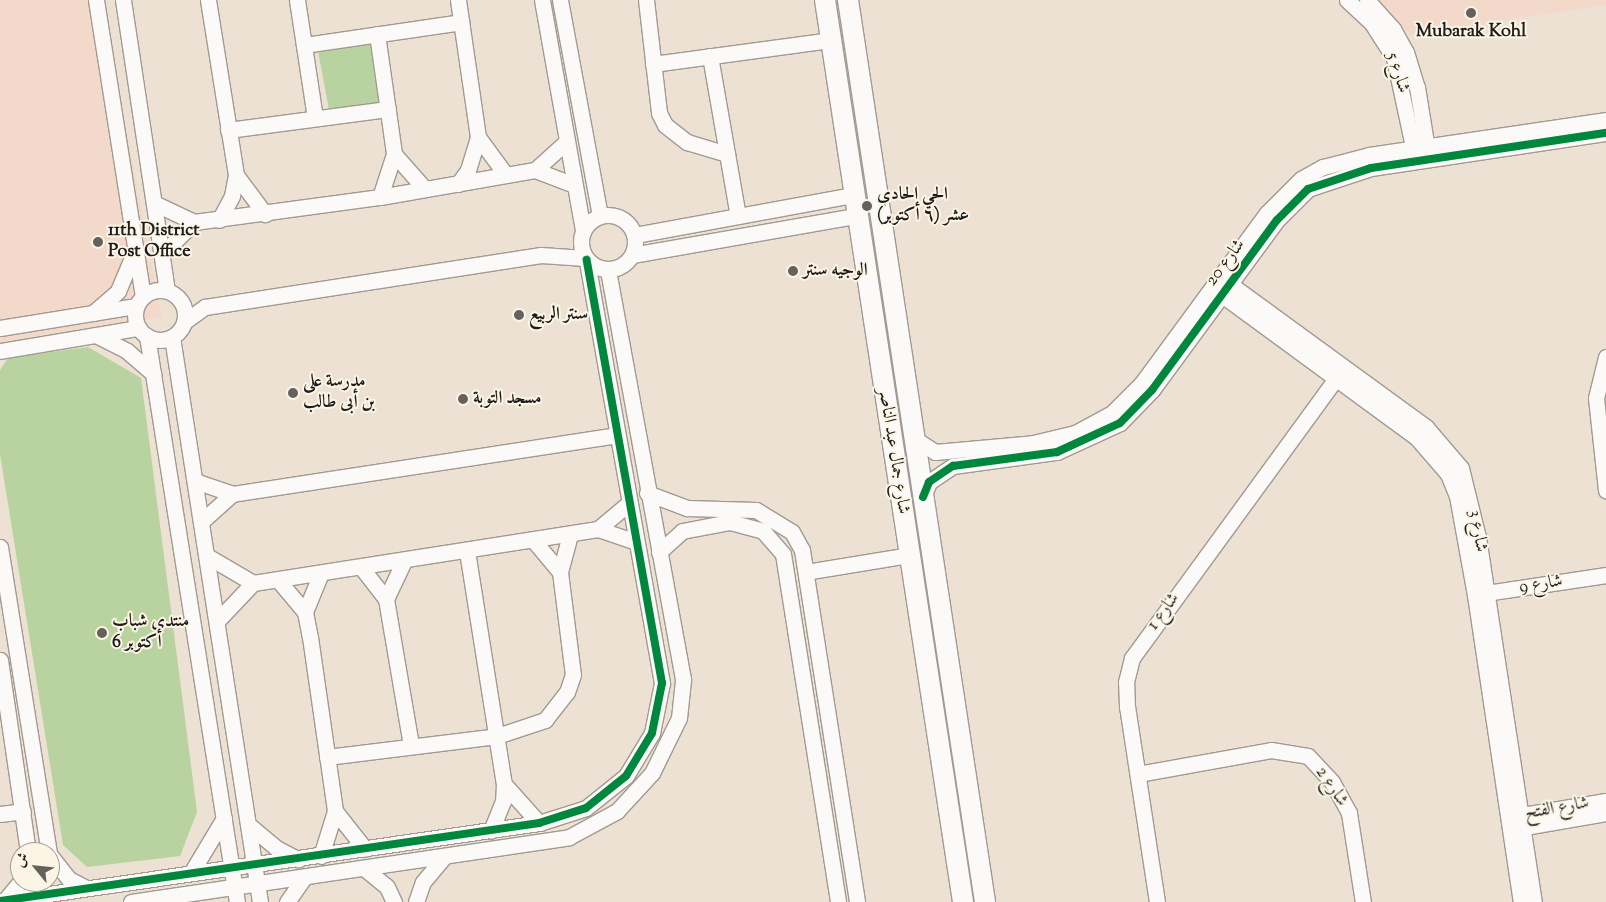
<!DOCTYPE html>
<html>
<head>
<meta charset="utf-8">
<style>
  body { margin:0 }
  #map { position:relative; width:1606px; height:902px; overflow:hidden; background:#ece1d2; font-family:"Sorts Mill Goudy",Amiri,serif }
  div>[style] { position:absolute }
  .built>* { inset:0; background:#f2d9ca }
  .green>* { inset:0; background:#b8d2a0 }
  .roads { filter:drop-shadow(1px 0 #a19a92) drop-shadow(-1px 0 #a19a92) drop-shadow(0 1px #a19a92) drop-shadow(0 -1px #a19a92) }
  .minor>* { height:15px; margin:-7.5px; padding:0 7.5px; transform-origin:7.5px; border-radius:7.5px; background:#fcfaf8 }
  .minor>.ring { margin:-7.5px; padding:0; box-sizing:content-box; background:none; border:15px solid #fcfaf8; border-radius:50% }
  .major>* { height:20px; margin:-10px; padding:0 10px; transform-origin:10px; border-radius:10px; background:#fcfaf8 }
  .cycleway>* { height:8px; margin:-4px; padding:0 4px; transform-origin:4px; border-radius:4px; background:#00873e }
  .dots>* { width:14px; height:14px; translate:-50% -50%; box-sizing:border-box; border:2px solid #fcf5e5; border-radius:50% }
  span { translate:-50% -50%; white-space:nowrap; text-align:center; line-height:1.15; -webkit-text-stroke:4px #fcf5e5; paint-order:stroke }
  .poi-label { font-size:18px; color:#1c1c1c; font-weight:700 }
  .left { translate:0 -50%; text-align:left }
  .street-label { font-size:18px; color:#1c1c1c }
  .north { position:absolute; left:10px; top:842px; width:50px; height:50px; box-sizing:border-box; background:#fcf5e5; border:1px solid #a29e95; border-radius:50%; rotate:298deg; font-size:14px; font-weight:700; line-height:20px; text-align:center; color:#1c1c1c }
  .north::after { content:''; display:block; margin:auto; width:18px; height:22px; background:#65615c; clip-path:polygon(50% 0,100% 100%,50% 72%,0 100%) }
</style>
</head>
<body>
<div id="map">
  <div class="built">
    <div style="clip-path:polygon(0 0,101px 0,162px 317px,0 344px)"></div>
    <div style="clip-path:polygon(1378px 0,1606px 0,1606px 5px,1410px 34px)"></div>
  </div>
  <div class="green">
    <div style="clip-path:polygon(374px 44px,379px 104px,329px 110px,318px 51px)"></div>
    <div style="clip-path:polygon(88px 347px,141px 378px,197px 812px,180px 856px,87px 867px,63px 845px,0 454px,0 370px,8px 358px)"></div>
  </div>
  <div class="roads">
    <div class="minor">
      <div style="left:96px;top:0;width:300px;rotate:81deg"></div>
      <div style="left:123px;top:0;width:293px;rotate:81.4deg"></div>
      <div style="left:208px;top:0;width:177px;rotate:80.9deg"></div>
      <div style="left:236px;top:175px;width:21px;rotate:101deg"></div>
      <div style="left:232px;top:196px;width:27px;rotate:118deg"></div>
      <div style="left:297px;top:0;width:119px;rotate:81.3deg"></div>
      <div style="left:458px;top:0;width:138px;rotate:81.7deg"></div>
      <div style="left:478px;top:137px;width:47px;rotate:53.6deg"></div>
      <div style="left:542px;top:0;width:235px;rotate:79.9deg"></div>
      <div style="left:560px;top:0;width:219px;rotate:79.5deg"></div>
      <div style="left:646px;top:0;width:114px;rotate:83.4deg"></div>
      <div style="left:659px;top:113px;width:13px;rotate:63deg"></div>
      <div style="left:665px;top:125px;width:28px;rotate:38deg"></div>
      <div style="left:687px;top:142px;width:42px;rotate:16.7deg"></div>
      <div style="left:1347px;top:0;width:33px;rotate:43deg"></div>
      <div style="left:1371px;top:22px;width:43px;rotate:57.4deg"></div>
      <div style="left:1394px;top:58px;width:100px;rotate:77.9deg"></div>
      <div style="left:1367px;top:0;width:39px;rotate:48deg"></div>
      <div style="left:1393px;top:29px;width:26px;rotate:61deg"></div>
      <div style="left:1406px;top:52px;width:37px;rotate:73deg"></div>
      <div style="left:1417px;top:87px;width:69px;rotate:80.8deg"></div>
      <div style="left:377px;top:34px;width:121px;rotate:81.9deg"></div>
      <div style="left:394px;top:154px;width:45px;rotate:108deg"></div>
      <div style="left:304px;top:45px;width:159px;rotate:-8.3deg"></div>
      <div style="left:710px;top:56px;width:162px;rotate:80.1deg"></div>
      <div style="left:653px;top:64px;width:180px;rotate:-7.7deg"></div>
      <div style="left:228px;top:130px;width:161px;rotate:-7.5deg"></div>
      <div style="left:394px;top:154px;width:47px;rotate:48.5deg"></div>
      <div style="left:535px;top:170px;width:42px;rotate:-42.1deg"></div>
      <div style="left:236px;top:175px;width:49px;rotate:53.4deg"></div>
      <div style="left:458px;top:184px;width:17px;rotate:-54deg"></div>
      <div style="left:468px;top:170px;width:34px;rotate:-73deg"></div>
      <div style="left:154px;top:203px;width:44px;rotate:25.4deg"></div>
      <div style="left:194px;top:222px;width:188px;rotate:-7.7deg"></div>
      <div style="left:380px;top:197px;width:157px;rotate:-9.9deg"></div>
      <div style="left:535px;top:170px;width:42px;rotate:21deg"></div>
      <div class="ring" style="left:581px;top:215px;width:39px;height:39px"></div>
      <div style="left:635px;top:235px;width:222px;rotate:-10.4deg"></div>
      <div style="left:162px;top:254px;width:45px;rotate:-45deg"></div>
      <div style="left:632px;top:255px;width:227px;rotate:-9.9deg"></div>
      <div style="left:1223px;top:279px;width:251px;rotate:36.1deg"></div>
      <div style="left:1426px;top:427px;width:54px;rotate:49.5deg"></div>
      <div style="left:1461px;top:468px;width:71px;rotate:76.2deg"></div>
      <div style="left:1478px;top:537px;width:369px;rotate:81.3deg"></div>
      <div style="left:1215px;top:290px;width:250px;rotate:36.2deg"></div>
      <div style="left:1417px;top:438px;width:48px;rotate:49.3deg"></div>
      <div style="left:1448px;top:474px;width:24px;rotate:68deg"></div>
      <div style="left:1457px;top:496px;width:101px;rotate:79.7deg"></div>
      <div style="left:1475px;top:595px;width:310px;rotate:81.5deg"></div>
      <div class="ring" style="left:135px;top:290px;width:35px;height:35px"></div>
      <div style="left:93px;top:313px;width:33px;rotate:-41deg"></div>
      <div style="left:118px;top:291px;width:41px;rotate:-67.2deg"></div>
      <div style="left:184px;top:322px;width:26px;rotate:-36deg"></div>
      <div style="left:205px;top:307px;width:340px;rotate:-8.8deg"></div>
      <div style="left:541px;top:255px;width:44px;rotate:3.9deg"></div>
      <div style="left:0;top:328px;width:138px;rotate:-9.2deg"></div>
      <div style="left:96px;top:335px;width:35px;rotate:27deg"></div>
      <div style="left:127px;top:351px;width:35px;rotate:41deg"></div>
      <div style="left:147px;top:336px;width:573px;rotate:80.97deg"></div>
      <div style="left:172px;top:337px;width:572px;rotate:81.15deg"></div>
      <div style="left:0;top:351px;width:140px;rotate:-9.5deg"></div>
      <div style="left:1606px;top:357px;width:42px;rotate:103.7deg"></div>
      <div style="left:1596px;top:398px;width:93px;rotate:83.8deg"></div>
      <div style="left:915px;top:439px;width:24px;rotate:33deg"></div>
      <div style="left:935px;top:452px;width:98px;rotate:-5.2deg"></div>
      <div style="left:1033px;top:443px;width:43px;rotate:-13.4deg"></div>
      <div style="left:1075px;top:433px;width:42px;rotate:-28.4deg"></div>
      <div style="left:1112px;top:413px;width:42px;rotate:-45deg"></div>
      <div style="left:1142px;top:383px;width:211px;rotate:-53.7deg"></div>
      <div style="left:1267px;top:213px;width:48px;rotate:-45deg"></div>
      <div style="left:1301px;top:179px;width:25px;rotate:-29deg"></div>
      <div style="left:1323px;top:167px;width:48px;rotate:-14.6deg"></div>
      <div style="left:1369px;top:155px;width:240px;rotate:-8.4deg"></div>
      <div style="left:195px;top:481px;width:39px;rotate:19deg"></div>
      <div style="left:232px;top:494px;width:389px;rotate:-8.7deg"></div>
      <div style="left:647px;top:493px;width:43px;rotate:20.6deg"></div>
      <div style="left:687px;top:508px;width:69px;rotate:1.7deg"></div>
      <div style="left:756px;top:510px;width:42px;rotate:31.4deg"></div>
      <div style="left:792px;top:532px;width:21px;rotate:61deg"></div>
      <div style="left:802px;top:550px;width:356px;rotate:81.1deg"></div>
      <div style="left:923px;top:497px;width:16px;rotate:-68deg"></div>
      <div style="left:929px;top:482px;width:29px;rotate:-34deg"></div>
      <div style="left:953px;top:466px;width:105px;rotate:-7.7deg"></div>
      <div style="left:1057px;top:452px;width:69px;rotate:-24.7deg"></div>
      <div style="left:1120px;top:423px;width:46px;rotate:-45.9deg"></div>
      <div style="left:1152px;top:390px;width:211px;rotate:-53.7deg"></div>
      <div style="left:1277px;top:220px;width:44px;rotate:-45deg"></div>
      <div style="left:1308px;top:189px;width:66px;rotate:-18.4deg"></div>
      <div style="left:1371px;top:168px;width:238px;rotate:-8.5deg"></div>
      <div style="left:201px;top:522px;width:42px;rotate:-42.1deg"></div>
      <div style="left:598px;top:529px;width:40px;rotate:18.9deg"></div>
      <div style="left:534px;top:541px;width:40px;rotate:50deg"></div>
      <div style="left:0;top:547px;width:309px;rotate:80.9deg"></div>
      <div style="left:467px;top:551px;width:236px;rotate:81deg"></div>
      <div style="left:504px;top:784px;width:17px;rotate:93deg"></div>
      <div style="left:503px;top:801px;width:32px;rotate:112deg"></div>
      <div style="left:659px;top:552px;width:31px;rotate:-42deg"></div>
      <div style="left:682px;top:531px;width:49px;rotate:-10.6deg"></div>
      <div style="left:730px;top:522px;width:34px;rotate:15deg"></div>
      <div style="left:763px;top:531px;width:30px;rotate:49deg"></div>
      <div style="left:783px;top:554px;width:352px;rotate:81deg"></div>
      <div style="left:207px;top:556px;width:53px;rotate:30.4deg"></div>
      <div style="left:253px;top:583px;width:349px;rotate:-8.9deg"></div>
      <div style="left:598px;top:529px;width:40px;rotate:-40deg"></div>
      <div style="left:361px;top:567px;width:41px;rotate:52deg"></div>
      <div style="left:386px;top:599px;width:149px;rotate:80.3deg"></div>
      <div style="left:806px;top:572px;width:104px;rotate:-9.4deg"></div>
      <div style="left:278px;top:580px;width:42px;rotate:49.8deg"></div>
      <div style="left:305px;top:612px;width:25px;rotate:79deg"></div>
      <div style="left:310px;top:637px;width:176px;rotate:81.8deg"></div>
      <div style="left:335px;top:811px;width:47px;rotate:107.3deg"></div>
      <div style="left:1479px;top:594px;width:128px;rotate:-8.5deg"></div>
      <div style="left:386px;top:599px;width:42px;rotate:-64.7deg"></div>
      <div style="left:305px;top:612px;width:42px;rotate:-67.7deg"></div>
      <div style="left:217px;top:621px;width:52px;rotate:-46.5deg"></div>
      <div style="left:0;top:660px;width:194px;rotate:81.7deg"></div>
      <div style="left:327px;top:757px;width:171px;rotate:-7deg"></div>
      <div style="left:497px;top:736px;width:51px;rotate:-18.4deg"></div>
      <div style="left:545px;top:720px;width:36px;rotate:-52deg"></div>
      <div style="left:567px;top:692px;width:18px;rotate:-71deg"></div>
      <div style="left:573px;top:675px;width:104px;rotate:-97.2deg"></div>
      <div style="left:560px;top:572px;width:39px;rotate:-75deg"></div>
      <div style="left:1138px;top:774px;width:135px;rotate:-10.2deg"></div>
      <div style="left:1271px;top:750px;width:37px;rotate:9deg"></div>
      <div style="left:1308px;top:756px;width:35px;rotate:47deg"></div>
      <div style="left:1332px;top:782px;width:35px;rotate:61deg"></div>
      <div style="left:1349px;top:813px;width:90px;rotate:81.1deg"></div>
      <div style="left:504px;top:784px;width:52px;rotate:48.1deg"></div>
      <div style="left:335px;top:811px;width:48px;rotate:51.7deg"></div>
      <div style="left:0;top:814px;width:23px;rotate:-7deg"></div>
      <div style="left:1511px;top:817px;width:96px;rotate:-9.6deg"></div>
      <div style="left:250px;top:826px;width:34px;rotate:40deg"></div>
      <div style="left:276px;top:848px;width:25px;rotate:27deg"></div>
      <div style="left:1513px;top:829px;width:94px;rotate:-9.8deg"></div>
      <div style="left:50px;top:855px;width:31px;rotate:52deg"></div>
      <div style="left:69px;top:879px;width:17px;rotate:28deg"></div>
      <div style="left:365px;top:869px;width:28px;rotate:39deg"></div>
      <div style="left:387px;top:887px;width:17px;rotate:65deg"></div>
      <div style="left:191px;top:873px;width:64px;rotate:-59deg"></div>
      <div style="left:5px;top:900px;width:23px;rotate:-50deg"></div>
      <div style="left:0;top:901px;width:545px;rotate:-8.23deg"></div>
      <div style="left:539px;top:823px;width:49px;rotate:-17.7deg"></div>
      <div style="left:586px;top:808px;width:51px;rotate:-38.7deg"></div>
      <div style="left:626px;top:776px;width:50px;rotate:-58.8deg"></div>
      <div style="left:652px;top:733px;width:51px;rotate:-78.7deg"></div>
      <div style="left:662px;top:683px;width:430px;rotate:-100.1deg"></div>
      <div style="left:131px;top:902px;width:443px;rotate:-8.4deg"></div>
      <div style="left:569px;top:837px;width:55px;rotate:-28.4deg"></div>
      <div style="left:617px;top:811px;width:52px;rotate:-47.4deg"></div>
      <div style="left:652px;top:773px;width:61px;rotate:-63.9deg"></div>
      <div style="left:679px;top:718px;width:39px;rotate:-84deg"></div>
      <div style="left:683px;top:679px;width:416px;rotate:-100.4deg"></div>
      <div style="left:287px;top:902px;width:29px;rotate:-55deg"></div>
      <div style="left:416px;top:902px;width:21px;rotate:-71deg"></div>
      <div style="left:423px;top:882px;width:31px;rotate:-50deg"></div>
      <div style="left:1157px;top:902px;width:197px;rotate:-98.7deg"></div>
      <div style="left:1127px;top:707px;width:25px;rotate:-92deg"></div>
      <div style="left:1126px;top:682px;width:25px;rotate:-76deg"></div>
      <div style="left:1132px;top:658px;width:356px;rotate:-53.9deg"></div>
    </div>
    <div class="major">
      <div style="left:825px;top:0;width:912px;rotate:81.3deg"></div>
      <div style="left:848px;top:0;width:912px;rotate:81.36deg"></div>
    </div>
  </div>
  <div class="cycleway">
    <div style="left:923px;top:497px;width:16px;rotate:-68deg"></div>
    <div style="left:929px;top:482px;width:29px;rotate:-34deg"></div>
    <div style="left:953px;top:466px;width:105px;rotate:-7.7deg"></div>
    <div style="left:1057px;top:452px;width:69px;rotate:-24.7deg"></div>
    <div style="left:1120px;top:423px;width:46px;rotate:-45.9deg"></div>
    <div style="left:1152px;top:390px;width:211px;rotate:-53.7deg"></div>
    <div style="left:1277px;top:220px;width:44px;rotate:-45deg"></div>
    <div style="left:1308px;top:189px;width:66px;rotate:-18.4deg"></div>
    <div style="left:1371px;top:168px;width:238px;rotate:-8.5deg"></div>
    <div style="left:0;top:901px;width:545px;rotate:-8.23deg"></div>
    <div style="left:539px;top:823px;width:49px;rotate:-17.7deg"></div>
    <div style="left:586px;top:808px;width:51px;rotate:-38.7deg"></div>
    <div style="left:626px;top:776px;width:50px;rotate:-58.8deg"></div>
    <div style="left:652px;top:733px;width:51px;rotate:-78.7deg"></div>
    <div style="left:662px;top:683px;width:430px;rotate:-100.1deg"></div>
  </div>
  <div class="dots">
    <div style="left:1471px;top:13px;background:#65615c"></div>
    <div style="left:867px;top:206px;background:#65615c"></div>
    <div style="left:98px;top:242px;background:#65615c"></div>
    <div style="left:793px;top:271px;background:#65615c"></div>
    <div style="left:519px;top:315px;background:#65615c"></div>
    <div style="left:293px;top:393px;background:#65615c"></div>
    <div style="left:463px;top:399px;background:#65615c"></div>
    <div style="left:102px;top:633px;background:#65615c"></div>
  </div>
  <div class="poi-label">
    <span style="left:1471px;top:32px">Mubarak Kohl</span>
    <span class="left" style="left:877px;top:206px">الحي الحادي<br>عشر (٦ أكتوبر)</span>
    <span class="left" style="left:108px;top:242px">11th District<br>Post Office</span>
    <span class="left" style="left:803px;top:271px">الوجيه سنتر</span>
    <span class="left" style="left:529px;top:315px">سنتر الربيع</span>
    <span class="left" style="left:303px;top:393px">مدرسة على<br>بن أبى طالب</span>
    <span class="left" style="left:473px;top:399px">مسجد التوبة</span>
    <span class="left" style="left:112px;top:633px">منتدى شباب<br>6 أكتوبر</span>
  </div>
  <div class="street-label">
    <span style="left:1397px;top:73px;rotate:72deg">شارع 5</span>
    <span style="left:1226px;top:263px;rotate:-53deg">شارع 20</span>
    <span style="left:893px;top:451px;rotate:81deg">شارع جمال عبد الناصر</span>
    <span style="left:1477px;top:531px;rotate:80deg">شارع 3</span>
    <span style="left:1541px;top:585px;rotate:-9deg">شارع 9</span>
    <span style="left:1164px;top:612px;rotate:-54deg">شارع 1</span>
    <span style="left:1331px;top:787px;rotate:56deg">شارع 2</span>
    <span style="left:1557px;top:809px;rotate:-10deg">شارع الفتح</span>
  </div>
  <div class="north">ش</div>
</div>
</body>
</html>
